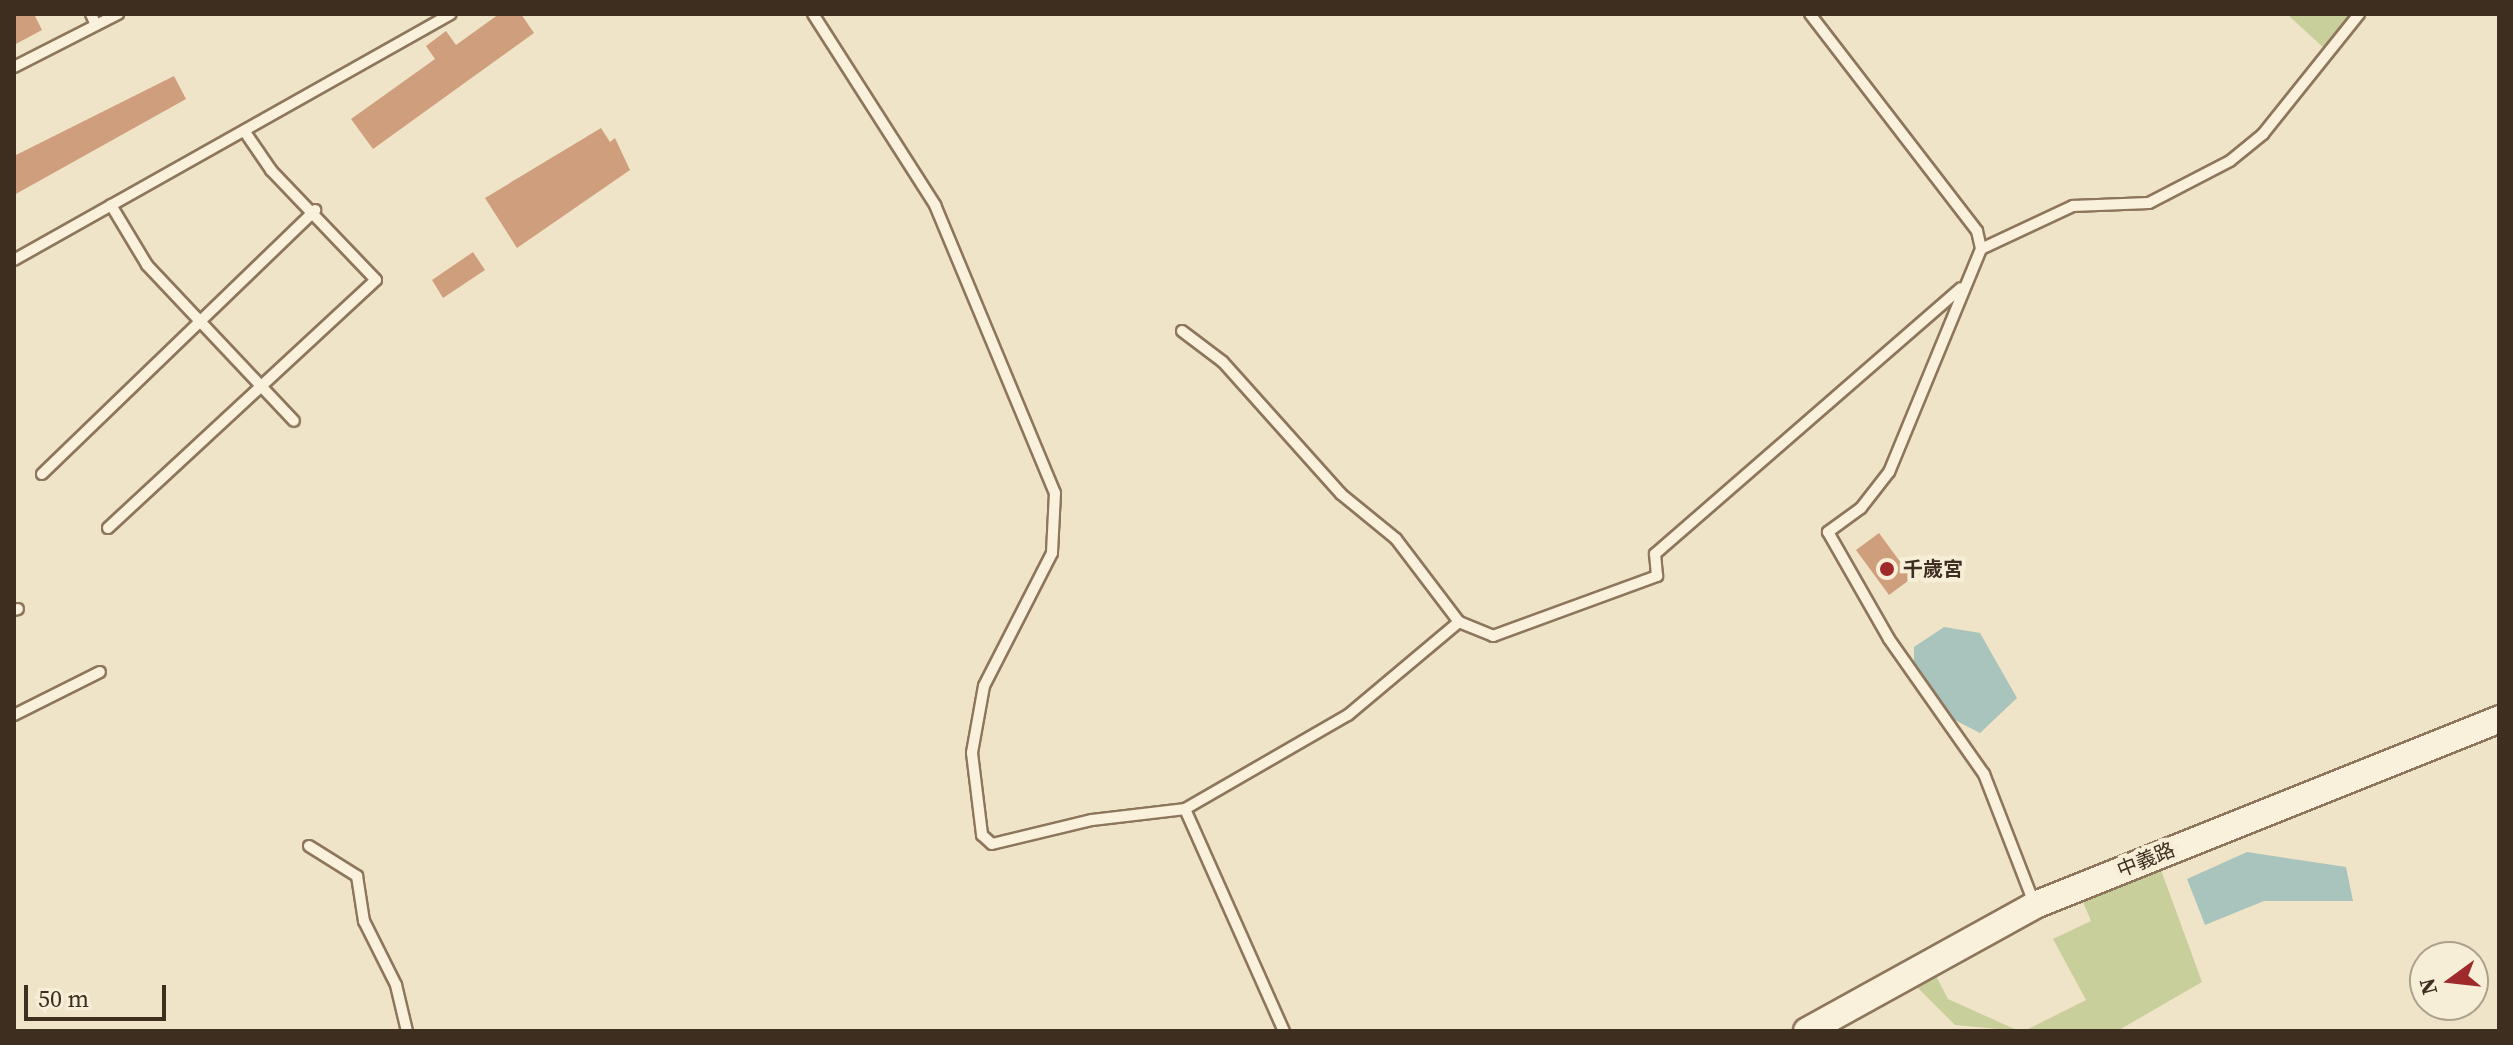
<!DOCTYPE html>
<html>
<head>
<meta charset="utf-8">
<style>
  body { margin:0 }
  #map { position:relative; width:2513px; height:1045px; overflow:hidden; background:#f0e4c8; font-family:"Source Serif 4","Noto Sans TC",serif }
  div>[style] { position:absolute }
  .green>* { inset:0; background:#c9cf9b }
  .water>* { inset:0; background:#a9c4bc }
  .building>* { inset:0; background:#cf9f7d }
  .roads { filter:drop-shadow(2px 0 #8d765c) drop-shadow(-2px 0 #8d765c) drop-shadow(0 2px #8d765c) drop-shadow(0 -2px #8d765c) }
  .service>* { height:10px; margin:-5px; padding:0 5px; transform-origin:5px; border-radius:5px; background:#faf1dc }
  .tertiary>* { height:26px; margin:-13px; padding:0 13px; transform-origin:13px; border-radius:13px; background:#faf1dc }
  .dots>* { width:22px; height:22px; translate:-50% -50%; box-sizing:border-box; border:4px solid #f7eed8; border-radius:50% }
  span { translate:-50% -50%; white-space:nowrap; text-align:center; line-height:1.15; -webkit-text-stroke:8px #f7eed8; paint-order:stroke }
  .poi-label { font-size:20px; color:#3d2e20; font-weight:700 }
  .left { translate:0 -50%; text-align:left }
  .street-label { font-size:20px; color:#3d2e20 }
  .frame { position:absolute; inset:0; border:16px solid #3d2e20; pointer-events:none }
  .north { position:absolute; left:2409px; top:941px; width:80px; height:80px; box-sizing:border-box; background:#f7eed8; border:2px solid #ada18e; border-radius:50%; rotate:255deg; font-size:22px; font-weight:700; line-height:32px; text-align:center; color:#3d2e20 }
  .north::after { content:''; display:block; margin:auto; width:28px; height:36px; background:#9e2a2b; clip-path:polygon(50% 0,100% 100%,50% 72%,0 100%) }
  .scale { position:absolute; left:24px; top:985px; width:142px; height:36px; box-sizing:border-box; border:4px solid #3d2e20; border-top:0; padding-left:10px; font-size:24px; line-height:28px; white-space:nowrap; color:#3d2e20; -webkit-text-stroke:6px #f7eed8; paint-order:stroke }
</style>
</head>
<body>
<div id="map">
  <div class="green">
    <div style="clip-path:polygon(2287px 14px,2359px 14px,2328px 52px)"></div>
    <div style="clip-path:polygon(2161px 870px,2202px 982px,2119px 1030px,2024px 1031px,2086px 1000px,2053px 939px,2091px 921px,2083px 902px)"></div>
    <div style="clip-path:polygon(1935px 974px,1948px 999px,2019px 1031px,1955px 1025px,1915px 985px)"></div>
  </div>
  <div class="water">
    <div style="clip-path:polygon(1944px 627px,1980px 633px,2017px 698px,1980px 733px,1945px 715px,1914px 674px,1914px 647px)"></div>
    <div style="clip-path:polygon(2247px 852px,2346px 867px,2353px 901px,2264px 901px,2205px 925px,2187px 879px)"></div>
  </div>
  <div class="building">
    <div style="clip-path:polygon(14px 14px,34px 14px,42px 30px,14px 45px)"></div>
    <div style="clip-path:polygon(499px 14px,521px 14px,534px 33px,373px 149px,351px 119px,435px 59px,426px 46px,446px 31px,456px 45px)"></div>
    <div style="clip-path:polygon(174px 76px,186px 99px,14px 195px,14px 156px)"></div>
    <div style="clip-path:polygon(601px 128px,610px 142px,615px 138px,630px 170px,517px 248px,485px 198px)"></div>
    <div style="clip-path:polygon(473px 252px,485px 270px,443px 298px,432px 280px)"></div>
    <div style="clip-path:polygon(1879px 533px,1912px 578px,1889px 595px,1856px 550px)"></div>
  </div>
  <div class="roads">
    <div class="service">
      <div style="left:91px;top:14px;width:12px;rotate:66deg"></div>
      <div style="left:813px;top:14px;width:227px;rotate:57.4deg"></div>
      <div style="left:935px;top:205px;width:312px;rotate:67.4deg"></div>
      <div style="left:1055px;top:493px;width:60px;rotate:92.9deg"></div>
      <div style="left:1052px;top:553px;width:149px;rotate:117.1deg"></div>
      <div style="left:984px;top:686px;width:68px;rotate:100.2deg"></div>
      <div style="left:972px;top:753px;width:83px;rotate:83deg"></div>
      <div style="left:982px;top:835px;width:13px;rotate:42deg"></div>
      <div style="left:992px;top:844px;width:103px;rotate:-13.5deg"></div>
      <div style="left:1092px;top:820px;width:94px;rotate:-6.7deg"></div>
      <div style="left:1185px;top:809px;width:243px;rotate:66deg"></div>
      <div style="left:1810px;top:14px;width:274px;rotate:52.4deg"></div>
      <div style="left:1977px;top:231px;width:18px;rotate:77deg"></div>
      <div style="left:1981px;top:249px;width:241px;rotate:112.4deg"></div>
      <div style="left:1889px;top:472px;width:46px;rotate:127.9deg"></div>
      <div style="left:1861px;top:508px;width:41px;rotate:144deg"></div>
      <div style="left:1828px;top:532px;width:123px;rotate:60.3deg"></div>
      <div style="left:1889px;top:639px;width:165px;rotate:54.9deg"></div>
      <div style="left:1984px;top:774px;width:138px;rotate:68.8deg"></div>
      <div style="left:14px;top:67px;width:117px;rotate:-27deg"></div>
      <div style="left:111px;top:205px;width:70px;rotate:59deg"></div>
      <div style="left:147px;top:265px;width:214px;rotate:46.7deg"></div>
      <div style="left:1981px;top:249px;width:102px;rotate:-25.1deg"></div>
      <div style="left:2073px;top:206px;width:76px;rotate:-2.3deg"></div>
      <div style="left:2149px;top:203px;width:91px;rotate:-27.4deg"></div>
      <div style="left:2230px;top:161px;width:43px;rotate:-39.3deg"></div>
      <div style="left:2263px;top:134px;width:154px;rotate:-51.3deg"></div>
      <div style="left:14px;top:260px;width:501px;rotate:-29.38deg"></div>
      <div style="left:1182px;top:331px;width:51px;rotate:37.1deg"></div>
      <div style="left:1223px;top:362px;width:177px;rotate:48.2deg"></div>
      <div style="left:1341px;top:494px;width:71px;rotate:39.3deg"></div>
      <div style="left:1396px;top:539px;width:104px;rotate:52.8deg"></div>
      <div style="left:1459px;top:622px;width:37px;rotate:22deg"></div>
      <div style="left:1493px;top:636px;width:175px;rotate:-20.1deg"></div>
      <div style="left:1657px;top:576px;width:22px;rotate:-95deg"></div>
      <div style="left:1655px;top:554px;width:405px;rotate:-41deg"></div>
      <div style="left:42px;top:474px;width:380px;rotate:-44deg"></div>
      <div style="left:108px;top:528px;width:365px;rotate:-42.8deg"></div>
      <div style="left:376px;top:280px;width:152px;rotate:-133.7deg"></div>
      <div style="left:271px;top:170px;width:46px;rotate:-124.4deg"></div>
      <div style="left:14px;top:610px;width:4px;rotate:-14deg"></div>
      <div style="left:14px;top:715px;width:96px;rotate:-26.6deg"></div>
      <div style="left:1185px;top:809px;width:188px;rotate:-30deg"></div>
      <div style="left:1348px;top:715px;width:145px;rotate:-40deg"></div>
      <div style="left:309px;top:846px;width:57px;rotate:32deg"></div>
      <div style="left:357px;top:876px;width:46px;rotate:81.2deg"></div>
      <div style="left:364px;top:921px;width:72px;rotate:63.4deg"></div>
      <div style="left:396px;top:985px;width:47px;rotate:76.6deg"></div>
    </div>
    <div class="tertiary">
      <div style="left:1807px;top:1031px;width:260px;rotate:-28.9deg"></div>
      <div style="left:2035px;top:905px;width:500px;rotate:-21.8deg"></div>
    </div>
  </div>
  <div class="dots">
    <div style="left:1887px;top:569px;background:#9e2a2b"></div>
  </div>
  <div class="poi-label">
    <span class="left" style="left:1903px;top:569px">千歲宮</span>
  </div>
  <div class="street-label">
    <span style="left:2146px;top:860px;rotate:-22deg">中義路</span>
  </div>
  <div class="frame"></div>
  <div class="north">N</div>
  <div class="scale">50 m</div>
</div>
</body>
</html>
